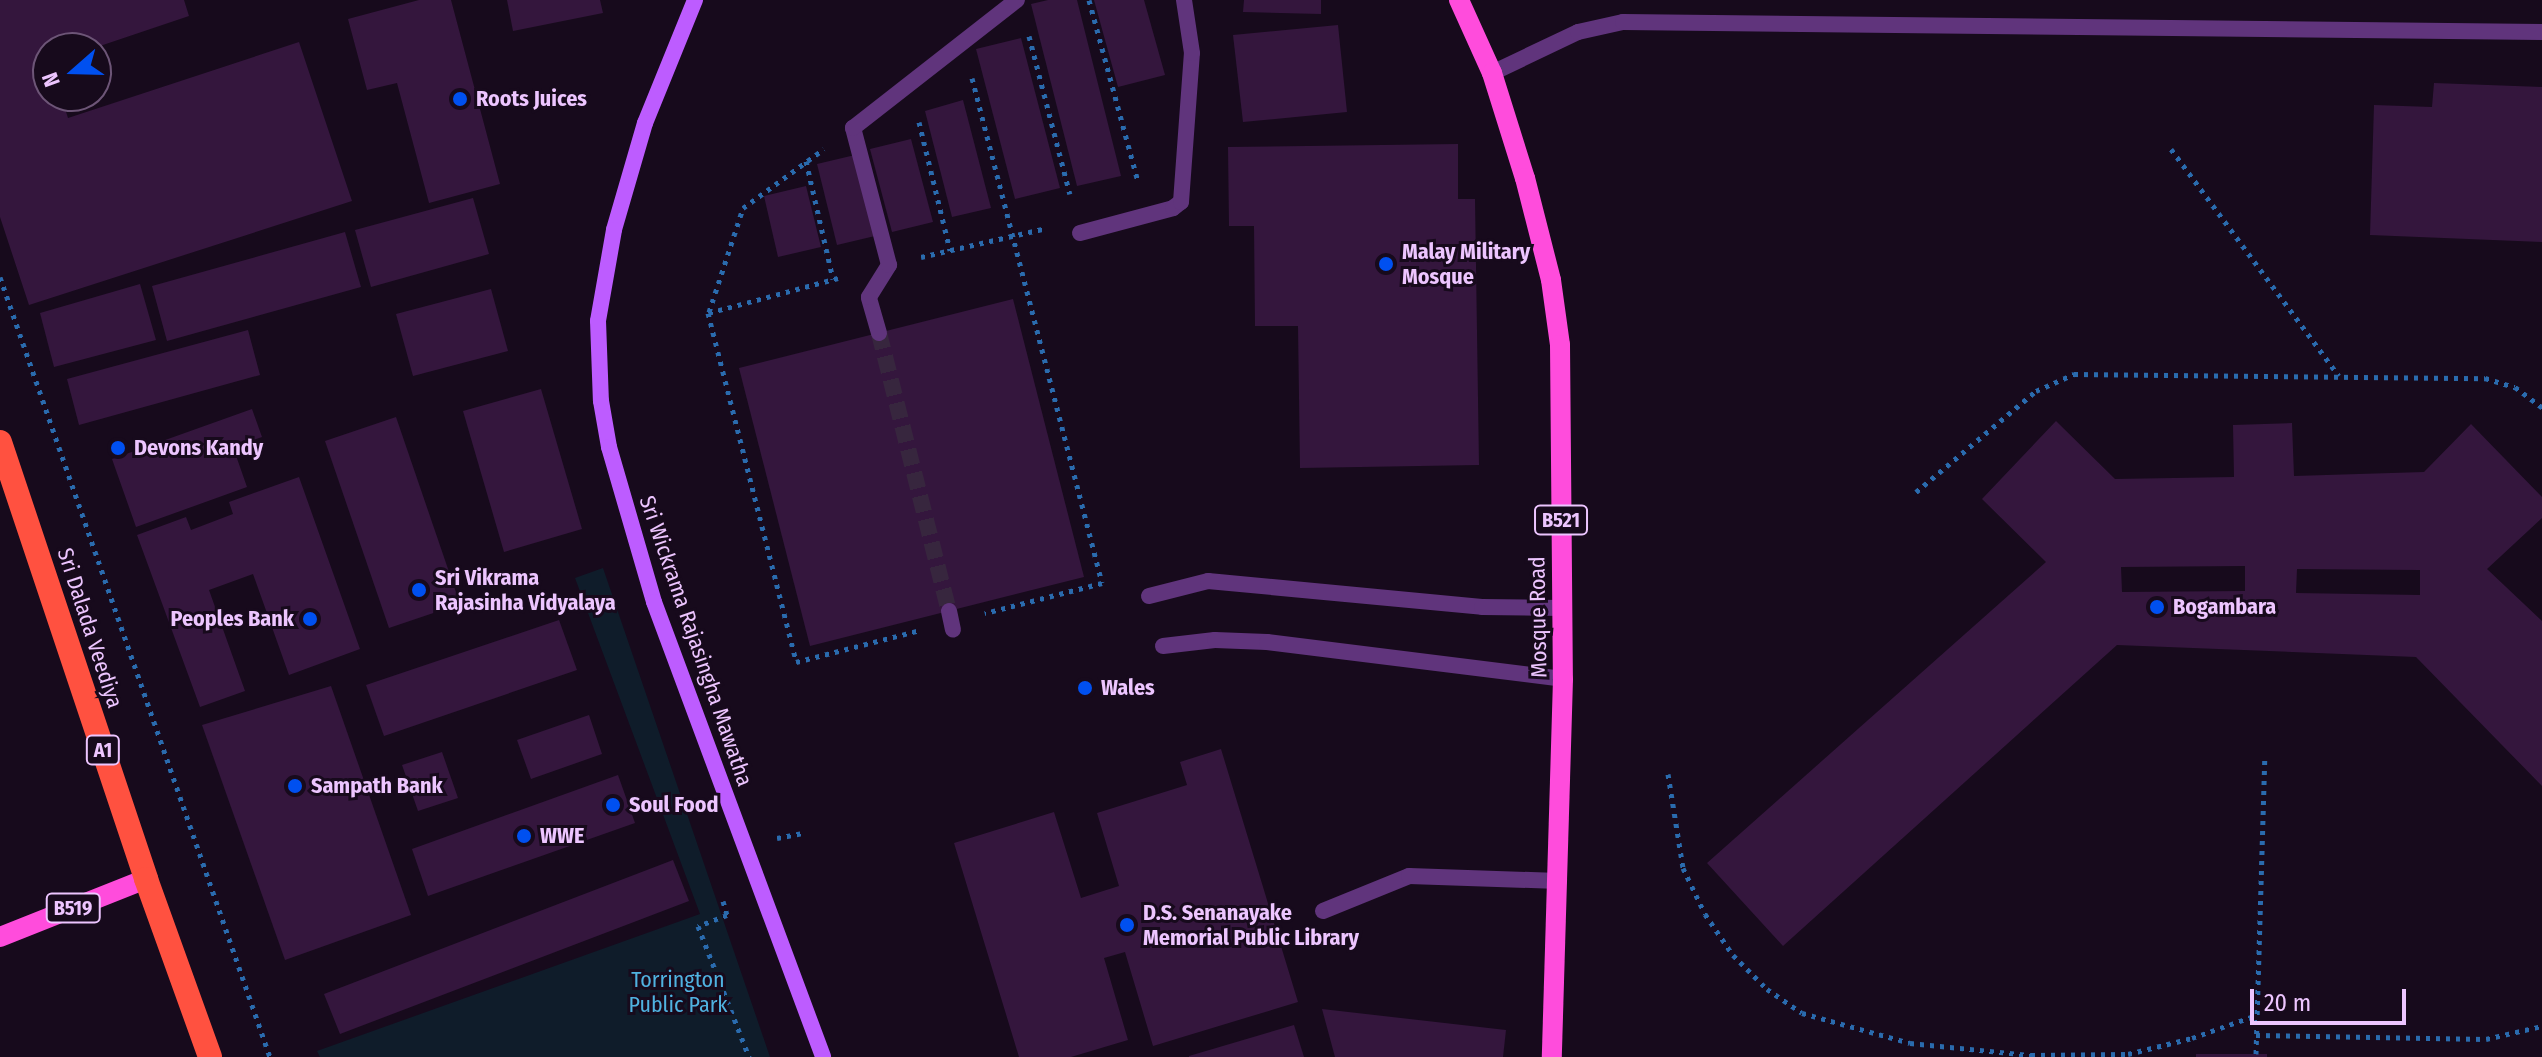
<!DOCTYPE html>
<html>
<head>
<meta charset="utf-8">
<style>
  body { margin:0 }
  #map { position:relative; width:2542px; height:1057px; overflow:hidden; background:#170a1c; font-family:"Fira Sans Condensed",sans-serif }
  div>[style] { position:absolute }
  .green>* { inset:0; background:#0f1c2a }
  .building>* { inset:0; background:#34163d }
  .street-tunnel>* { height:16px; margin-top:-8px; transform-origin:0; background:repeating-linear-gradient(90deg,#37263e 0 16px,transparent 0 24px) }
  .path>* { height:5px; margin-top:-2.5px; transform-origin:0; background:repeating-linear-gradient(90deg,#2a6bae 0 4px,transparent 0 10px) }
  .lane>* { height:16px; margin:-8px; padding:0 8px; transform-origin:8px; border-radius:8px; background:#60347c }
  .street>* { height:16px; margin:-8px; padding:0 8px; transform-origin:8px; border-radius:8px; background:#60347c }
  .secondary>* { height:16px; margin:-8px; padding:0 8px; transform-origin:8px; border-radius:8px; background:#bd5cff }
  .primary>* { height:20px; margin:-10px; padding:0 10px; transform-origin:10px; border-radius:10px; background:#ff4cdc }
  .highway>* { height:24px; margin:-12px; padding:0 12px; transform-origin:12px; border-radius:12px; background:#ff5140 }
  .dots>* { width:22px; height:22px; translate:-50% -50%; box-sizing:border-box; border:4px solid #170a1c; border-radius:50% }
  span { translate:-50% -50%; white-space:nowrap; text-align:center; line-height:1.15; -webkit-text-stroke:6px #170a1c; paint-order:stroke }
  .shield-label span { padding:2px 6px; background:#170a1c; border:2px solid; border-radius:6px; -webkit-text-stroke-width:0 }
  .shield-label { font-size:20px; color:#edc5ff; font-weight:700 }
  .poi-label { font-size:22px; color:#edc5ff; font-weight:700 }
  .left { translate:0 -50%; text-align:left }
  .right { translate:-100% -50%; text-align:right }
  .street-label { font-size:22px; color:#edc5ff }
  .park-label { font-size:22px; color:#50b2e0 }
  .north { position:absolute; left:32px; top:32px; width:80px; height:80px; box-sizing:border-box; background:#170a1c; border:2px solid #6d5577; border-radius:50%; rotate:250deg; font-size:22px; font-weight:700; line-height:32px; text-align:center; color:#edc5ff }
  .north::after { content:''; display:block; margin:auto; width:28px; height:36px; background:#0050f0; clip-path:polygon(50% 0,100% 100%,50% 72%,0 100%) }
  .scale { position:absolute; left:2250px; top:989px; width:156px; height:36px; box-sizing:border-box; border:4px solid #edc5ff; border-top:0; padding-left:10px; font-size:24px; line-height:28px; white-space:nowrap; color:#edc5ff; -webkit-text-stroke:6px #170a1c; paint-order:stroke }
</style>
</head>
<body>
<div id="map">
  <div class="green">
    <div style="clip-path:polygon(603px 568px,770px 1057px,320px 1057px,317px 1051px,700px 914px,575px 578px)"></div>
  </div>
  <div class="building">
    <div style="clip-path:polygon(0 0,184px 0,189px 16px,94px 48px,48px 48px,48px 96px,61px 96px,68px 118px,299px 42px,352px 201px,29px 305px,0 217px)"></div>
    <div style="clip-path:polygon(419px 0,451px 0,500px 184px,429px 203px,397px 83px,367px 90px,348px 19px)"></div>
    <div style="clip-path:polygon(507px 0,600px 0,603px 13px,513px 31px)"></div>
    <div style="clip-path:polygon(1048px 0,1077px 0,1121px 176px,1077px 186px,1031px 4px)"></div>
    <div style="clip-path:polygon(1094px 0,1144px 0,1165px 75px,1118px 87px)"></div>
    <div style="clip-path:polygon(1244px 0,1321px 0,1321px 14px,1243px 12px)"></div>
    <div style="clip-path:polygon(1338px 25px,1347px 112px,1243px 122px,1233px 35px)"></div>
    <div style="clip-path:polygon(1021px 38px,1060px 188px,1015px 199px,976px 49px)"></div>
    <div style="clip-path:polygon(2434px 83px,2542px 87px,2542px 242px,2370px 235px,2374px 105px,2432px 107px)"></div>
    <div style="clip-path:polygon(963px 100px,991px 208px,952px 217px,925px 111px)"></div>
    <div style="clip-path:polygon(911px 139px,933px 222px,892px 232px,870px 149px)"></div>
    <div style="clip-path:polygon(1458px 144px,1458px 199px,1475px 199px,1479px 465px,1300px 468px,1298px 326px,1255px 326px,1254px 226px,1229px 226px,1228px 147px)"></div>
    <div style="clip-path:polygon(855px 155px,875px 236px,837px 245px,817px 164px)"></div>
    <div style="clip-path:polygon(806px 186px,821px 247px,778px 257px,764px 196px)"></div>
    <div style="clip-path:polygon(473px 198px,489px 254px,371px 287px,355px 230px)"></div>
    <div style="clip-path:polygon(345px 232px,361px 287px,167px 341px,152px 286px)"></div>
    <div style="clip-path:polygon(140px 284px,156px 340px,54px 367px,40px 313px)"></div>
    <div style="clip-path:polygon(491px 289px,508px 351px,413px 376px,396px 314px)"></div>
    <div style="clip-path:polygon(1013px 299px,1084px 577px,810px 646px,739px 368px)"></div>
    <div style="clip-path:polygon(248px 330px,260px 375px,79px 425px,67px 379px)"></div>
    <div style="clip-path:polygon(541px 389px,582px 529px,504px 552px,463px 411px)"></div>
    <div style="clip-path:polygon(252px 409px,262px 437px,233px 447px,247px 487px,136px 527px,112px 459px)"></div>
    <div style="clip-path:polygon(396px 417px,460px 604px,389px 628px,325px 441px)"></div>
    <div style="clip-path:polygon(evenodd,2056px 421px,2115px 479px,2234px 477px,2233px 425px,2292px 423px,2294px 476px,2424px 472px,2471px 424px,2542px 497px,2542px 518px,2487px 569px,2542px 621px,2542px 786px,2416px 657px,2117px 645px,1783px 946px,1707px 863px,2046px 562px,1982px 499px,2056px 421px,2245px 566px,2245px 591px,2122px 592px,2121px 567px,2245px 566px,2056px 421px,2297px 569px,2420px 570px,2420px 595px,2296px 593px,2297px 569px)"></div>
    <div style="clip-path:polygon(299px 477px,360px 649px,289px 675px,253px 574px,209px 590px,245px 691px,200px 707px,137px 535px,186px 517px,191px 530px,233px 514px,229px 502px)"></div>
    <div style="clip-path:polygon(559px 620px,577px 670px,384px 736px,366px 685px)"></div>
    <div style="clip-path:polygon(331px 686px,411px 915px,285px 960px,202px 725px)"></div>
    <div style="clip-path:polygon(589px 715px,602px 754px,531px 779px,517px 740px)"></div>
    <div style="clip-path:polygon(1221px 749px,1298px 1002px,1153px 1046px,1125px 952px,1104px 958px,1128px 1040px,1071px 1057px,1019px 1057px,954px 843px,1054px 812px,1081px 898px,1119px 886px,1097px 813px,1187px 785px,1180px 762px)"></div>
    <div style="clip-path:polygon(442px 752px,458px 798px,418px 811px,402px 765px)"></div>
    <div style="clip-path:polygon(618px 775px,635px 823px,428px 896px,412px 849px)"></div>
    <div style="clip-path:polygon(673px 860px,689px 901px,340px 1034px,324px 994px)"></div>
    <div style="clip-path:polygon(1322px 1009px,1506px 1030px,1503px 1057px,1335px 1057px)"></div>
    <div style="clip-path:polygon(1294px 1025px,1304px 1057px,1189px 1057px,1189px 1056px)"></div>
    <div style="clip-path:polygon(2196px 1054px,2267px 1054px,2267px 1057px,2196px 1057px)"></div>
  </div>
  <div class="street-tunnel">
    <div style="left:879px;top:333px;width:287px;rotate:75.9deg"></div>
  </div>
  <div class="path">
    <div style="left:1089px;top:0;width:188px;rotate:74.9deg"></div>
    <div style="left:1029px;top:36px;width:163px;rotate:75.5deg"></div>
    <div style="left:972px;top:78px;width:521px;rotate:75.56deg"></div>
    <div style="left:1102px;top:583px;width:121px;rotate:165.6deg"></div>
    <div style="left:919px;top:122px;width:132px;rotate:76.4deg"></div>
    <div style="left:2171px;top:149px;width:282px;rotate:53.5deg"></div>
    <div style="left:806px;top:161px;width:121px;rotate:77.1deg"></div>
    <div style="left:921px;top:257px;width:129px;rotate:-13deg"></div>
    <div style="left:0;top:277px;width:825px;rotate:70.91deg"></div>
    <div style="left:838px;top:278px;width:135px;rotate:164.9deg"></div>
    <div style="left:708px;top:313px;width:360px;rotate:75.8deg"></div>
    <div style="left:796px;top:662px;width:125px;rotate:-14.4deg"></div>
    <div style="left:709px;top:312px;width:109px;rotate:-71.9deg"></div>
    <div style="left:743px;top:208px;width:100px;rotate:-36.1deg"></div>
    <div style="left:1916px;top:492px;width:157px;rotate:-40.1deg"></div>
    <div style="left:2036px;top:391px;width:42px;rotate:-24.1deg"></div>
    <div style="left:2074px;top:374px;width:411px;rotate:0.6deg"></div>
    <div style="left:2485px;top:378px;width:31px;rotate:17deg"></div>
    <div style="left:2515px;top:387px;width:34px;rotate:37deg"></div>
    <div style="left:1668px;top:774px;width:95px;rotate:80.9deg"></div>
    <div style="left:1683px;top:868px;width:51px;rotate:64.4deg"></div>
    <div style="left:1705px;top:914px;width:50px;rotate:55.7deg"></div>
    <div style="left:1733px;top:955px;width:48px;rotate:45deg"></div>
    <div style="left:1767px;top:989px;width:42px;rotate:34.4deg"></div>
    <div style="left:1802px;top:1013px;width:112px;rotate:15.5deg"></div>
    <div style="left:1910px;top:1043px;width:122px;rotate:5.7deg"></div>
    <div style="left:2031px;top:1055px;width:97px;rotate:-0.6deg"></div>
    <div style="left:2128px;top:1054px;width:66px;rotate:-14deg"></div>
    <div style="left:2192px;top:1038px;width:69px;rotate:-19.5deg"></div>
    <div style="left:777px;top:838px;width:25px;rotate:-11deg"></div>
    <div style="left:723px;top:901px;width:15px;rotate:74deg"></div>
    <div style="left:727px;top:915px;width:31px;rotate:159deg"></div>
    <div style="left:698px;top:926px;width:141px;rotate:68.7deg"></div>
    <div style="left:2256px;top:1035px;width:230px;rotate:1deg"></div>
    <div style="left:2486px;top:1039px;width:57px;rotate:-13.1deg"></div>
    <div style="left:2256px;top:1054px;width:296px;rotate:-88.3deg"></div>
  </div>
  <div class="lane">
    <div style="left:1080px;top:233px;width:96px;rotate:-15deg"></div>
    <div style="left:1173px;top:208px;width:10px;rotate:-37deg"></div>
    <div style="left:1181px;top:202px;width:149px;rotate:-85.8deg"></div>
    <div style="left:1192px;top:53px;width:54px;rotate:-98.6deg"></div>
    <div style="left:1149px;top:596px;width:61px;rotate:-14.3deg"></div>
    <div style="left:1208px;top:581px;width:275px;rotate:5.4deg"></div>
    <div style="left:1482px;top:607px;width:79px;rotate:0.7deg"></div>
    <div style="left:1163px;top:646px;width:52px;rotate:-6.6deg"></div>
    <div style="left:1215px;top:640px;width:52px;rotate:2.2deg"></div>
    <div style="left:1267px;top:642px;width:298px;rotate:7.1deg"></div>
    <div style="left:1323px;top:911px;width:93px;rotate:-22.1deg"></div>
    <div style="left:1409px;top:876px;width:150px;rotate:1.9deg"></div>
  </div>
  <div class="street">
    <div style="left:1492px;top:73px;width:95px;rotate:-25.5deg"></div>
    <div style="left:1578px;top:32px;width:46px;rotate:-12.5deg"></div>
    <div style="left:1623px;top:22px;width:919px;rotate:0.62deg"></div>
    <div style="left:879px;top:333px;width:37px;rotate:-106deg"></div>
    <div style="left:869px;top:297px;width:38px;rotate:-58deg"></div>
    <div style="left:889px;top:265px;width:142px;rotate:-104.7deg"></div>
    <div style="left:853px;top:128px;width:208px;rotate:-38deg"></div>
    <div style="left:949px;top:611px;width:19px;rotate:78deg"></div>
  </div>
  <div class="secondary">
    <div style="left:695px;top:0;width:133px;rotate:112.1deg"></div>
    <div style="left:645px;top:123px;width:111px;rotate:106.2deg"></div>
    <div style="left:614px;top:230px;width:92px;rotate:100deg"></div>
    <div style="left:598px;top:321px;width:80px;rotate:87.9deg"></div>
    <div style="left:601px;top:401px;width:47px;rotate:80.1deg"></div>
    <div style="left:609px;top:447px;width:161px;rotate:73.8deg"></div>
    <div style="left:654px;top:602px;width:485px;rotate:69.6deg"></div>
  </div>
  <div class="primary">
    <div style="left:1459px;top:0;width:80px;rotate:65.7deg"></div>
    <div style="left:1492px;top:73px;width:110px;rotate:72.6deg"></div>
    <div style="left:1525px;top:178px;width:105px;rotate:75.7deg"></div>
    <div style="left:1551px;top:280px;width:66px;rotate:82.1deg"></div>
    <div style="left:1560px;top:345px;width:334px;rotate:89.5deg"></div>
    <div style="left:1563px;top:679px;width:378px;rotate:91.7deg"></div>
    <div style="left:0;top:937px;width:157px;rotate:-21.7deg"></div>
  </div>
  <div class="highway">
    <div style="left:0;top:442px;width:461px;rotate:71.5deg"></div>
    <div style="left:146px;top:879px;width:189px;rotate:70.2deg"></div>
  </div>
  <div class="dots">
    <div style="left:460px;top:99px;background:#0050f0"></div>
    <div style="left:1386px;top:264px;background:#0050f0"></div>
    <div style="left:118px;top:448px;background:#0050f0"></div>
    <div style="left:419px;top:590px;background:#0050f0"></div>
    <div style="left:2157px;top:607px;background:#0050f0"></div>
    <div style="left:310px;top:619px;background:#0050f0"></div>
    <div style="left:1085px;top:688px;background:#0050f0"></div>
    <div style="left:295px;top:786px;background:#0050f0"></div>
    <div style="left:613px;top:805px;background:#0050f0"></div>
    <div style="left:524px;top:836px;background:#0050f0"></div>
    <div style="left:1127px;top:925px;background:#0050f0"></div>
  </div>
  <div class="shield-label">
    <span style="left:1561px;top:520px">B521</span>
    <span style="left:103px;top:750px">A1</span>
    <span style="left:73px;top:908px">B519</span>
  </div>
  <div class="poi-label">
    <span class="left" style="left:476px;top:99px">Roots Juices</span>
    <span class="left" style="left:1402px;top:264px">Malay Military<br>Mosque</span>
    <span class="left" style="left:134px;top:448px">Devons Kandy</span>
    <span class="left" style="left:435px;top:590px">Sri Vikrama<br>Rajasinha Vidyalaya</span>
    <span class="left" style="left:2173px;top:607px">Bogambara</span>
    <span class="right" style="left:294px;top:619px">Peoples Bank</span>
    <span class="left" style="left:1101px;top:688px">Wales</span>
    <span class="left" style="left:311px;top:786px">Sampath Bank</span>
    <span class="left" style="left:629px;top:805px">Soul Food</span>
    <span class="left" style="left:540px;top:836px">WWE</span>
    <span class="left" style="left:1143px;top:925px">D.S. Senanayake<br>Memorial Public Library</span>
  </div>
  <div class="street-label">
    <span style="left:1538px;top:617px;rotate:-91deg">Mosque Road</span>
    <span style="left:90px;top:628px;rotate:72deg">Sri Dalada Veediya</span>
    <span style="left:696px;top:641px;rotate:71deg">Sri Wickrama Rajasingha Mawatha</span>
  </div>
  <div class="park-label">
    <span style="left:678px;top:992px">Torrington<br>Public Park</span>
  </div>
  <div class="north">N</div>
  <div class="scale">20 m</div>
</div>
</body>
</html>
